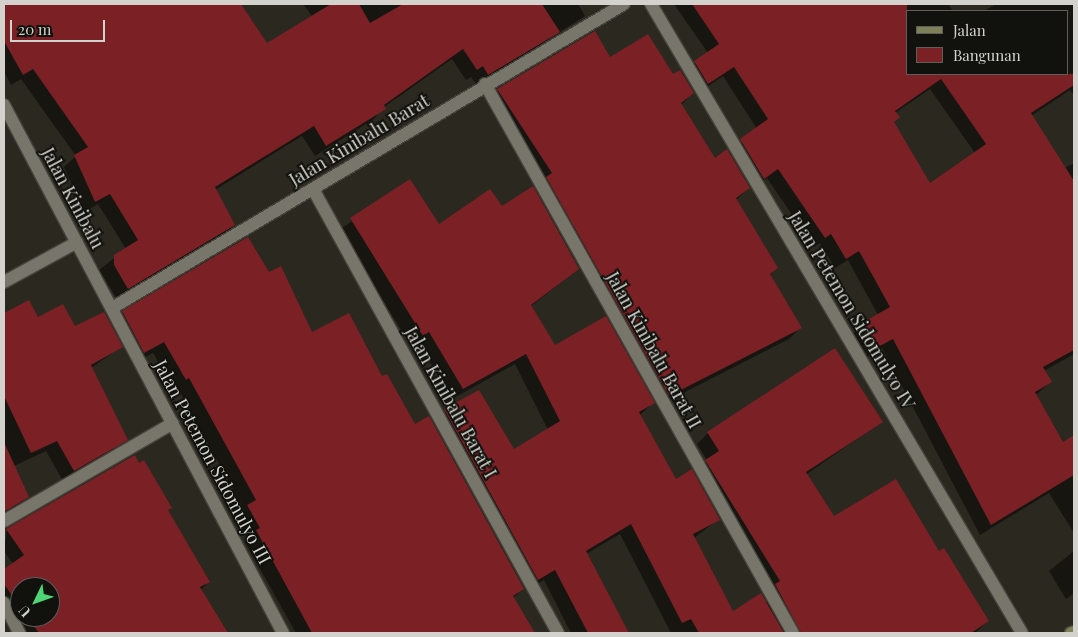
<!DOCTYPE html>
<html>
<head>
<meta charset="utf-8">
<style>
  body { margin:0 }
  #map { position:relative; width:1078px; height:637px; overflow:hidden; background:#2a281f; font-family:"Playfair Display",serif }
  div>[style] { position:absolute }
  .shadow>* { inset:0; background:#0007 }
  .building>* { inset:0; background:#7b2025 }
  .roads { filter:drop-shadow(1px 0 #44433b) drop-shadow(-1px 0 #44433b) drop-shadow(0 1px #44433b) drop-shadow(0 -1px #44433b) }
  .street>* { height:12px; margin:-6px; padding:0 6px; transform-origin:6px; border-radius:6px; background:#78766b }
  .secondary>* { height:12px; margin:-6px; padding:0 6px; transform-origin:6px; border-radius:6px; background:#7e8057 }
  span { translate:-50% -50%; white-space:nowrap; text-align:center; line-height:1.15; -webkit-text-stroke:4px #11110d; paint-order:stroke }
  .street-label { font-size:18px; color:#d3d2cc }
  .frame { position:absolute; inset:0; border:5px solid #d3d2cc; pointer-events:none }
  .legend { position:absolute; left:906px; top:10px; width:162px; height:65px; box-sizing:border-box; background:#11110d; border:1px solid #5f5e59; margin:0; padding:6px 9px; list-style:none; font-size:15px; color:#d3d2cc }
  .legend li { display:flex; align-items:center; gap:10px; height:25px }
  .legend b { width:25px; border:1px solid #5f5e59 }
  .north { position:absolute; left:10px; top:577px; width:50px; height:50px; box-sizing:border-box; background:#11110d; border:1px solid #5f5e59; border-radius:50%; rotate:228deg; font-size:14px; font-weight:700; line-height:20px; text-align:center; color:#d3d2cc }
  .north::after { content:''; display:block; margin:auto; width:18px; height:22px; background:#4ed676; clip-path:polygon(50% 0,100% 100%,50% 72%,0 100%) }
  .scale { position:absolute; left:10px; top:20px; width:95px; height:22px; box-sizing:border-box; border:2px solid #d3d2cc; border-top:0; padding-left:6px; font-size:15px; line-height:18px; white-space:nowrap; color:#d3d2cc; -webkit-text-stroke:4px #11110d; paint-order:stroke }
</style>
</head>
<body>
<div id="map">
  <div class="shadow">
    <div style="clip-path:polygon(4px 4px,239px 4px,267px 45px,312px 16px,303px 4px,578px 4px,585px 16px,477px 85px,471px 77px,466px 80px,452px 59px,384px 107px,374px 119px,315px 156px,302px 136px,215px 190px,234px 225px,223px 236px,117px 299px,99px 270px,126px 249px,98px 204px,84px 212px,64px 167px,76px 156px,21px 79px,11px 85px,4px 71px)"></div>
    <div style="clip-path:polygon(evenodd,674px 4px,948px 4px,953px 11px,907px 11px,907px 74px,1067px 74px,1067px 11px,984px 11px,996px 4px,1074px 4px,1074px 95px,1070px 90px,1031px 116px,1063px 169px,1074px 163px,1074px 354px,1044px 371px,1050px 382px,1036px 395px,1063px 443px,1074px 448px,1074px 533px,1049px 493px,980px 535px,882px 348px,864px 359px,850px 336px,878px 315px,848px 260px,835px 268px,820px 243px,814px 247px,767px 178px,753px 188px,731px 151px,757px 129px,723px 76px,697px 94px,684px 72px,708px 53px,674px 4px,930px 89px,975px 153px,930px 185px,893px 123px,895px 113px,930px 89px)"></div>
    <div style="clip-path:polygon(610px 59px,673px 76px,693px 93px,681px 105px,715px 160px,749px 188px,736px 200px,777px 268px,770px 275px,800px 328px,789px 339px,658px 406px,536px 189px,541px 184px,487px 101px,498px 90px)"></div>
    <div style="clip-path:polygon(410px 181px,439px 225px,501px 208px,578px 269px,530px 307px,554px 347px,653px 403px,639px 416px,676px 480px,719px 519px,694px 538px,732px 613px,767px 602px,769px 592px,695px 472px,707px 460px,697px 444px,708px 433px,881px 422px,807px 474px,833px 518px,939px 552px,988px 621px,975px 633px,671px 633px,620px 534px,586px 554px,629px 633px,571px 633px,544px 580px,527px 590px,433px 421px,479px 392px,514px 451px,548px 430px,515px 364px,452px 399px,418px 342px,411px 346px,339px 230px)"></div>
    <div style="clip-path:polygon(268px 273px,312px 334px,382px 378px,523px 589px,513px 598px,533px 633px,296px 633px,245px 542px,249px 538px,237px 517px,244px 510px,178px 388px,174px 390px,153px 353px,133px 363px,112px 324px,123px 312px)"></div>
    <div style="clip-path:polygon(29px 301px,38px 319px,121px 347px,91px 368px,126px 440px,63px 481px,46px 451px,14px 466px,28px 497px,4px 516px,4px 313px)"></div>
    <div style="clip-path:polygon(evenodd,171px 507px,167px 511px,209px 581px,201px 590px,226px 633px,16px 633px,4px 618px,4px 571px,13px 564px,4px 551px,7px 530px,171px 507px,20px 587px,50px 587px,50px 617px,20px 617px,20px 587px)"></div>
    <div style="clip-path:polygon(1074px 551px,1074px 593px,1066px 599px,1049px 571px)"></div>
  </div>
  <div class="building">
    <div style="clip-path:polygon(4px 4px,241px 4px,267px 43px,331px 4px,359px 4px,370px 23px,403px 4px,542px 4px,560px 32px,488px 75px,483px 66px,477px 70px,463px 49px,384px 105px,386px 109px,326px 146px,314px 126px,215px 187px,235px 225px,128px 289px,114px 265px,114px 255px,138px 240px,110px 194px,95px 202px,74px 155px,88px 147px,33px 69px,23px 75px,4px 41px)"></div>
    <div style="clip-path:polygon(evenodd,692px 4px,907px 4px,907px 74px,1074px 74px,1074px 85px,1031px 113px,1074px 181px,1074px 350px,1043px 367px,1052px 382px,1035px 392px,1063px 442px,1074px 435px,1074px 475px,991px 525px,893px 339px,874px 349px,860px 324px,890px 307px,859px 251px,846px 259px,831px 234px,825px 238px,778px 169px,764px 179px,740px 139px,768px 119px,734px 67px,708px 84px,694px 61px,719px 44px,692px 4px,941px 79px,986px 144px,930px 183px,894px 122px,900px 117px,895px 111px,941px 79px)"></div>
    <div style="clip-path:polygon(595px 31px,610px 57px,648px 34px,673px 74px,680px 70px,694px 93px,681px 103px,715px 158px,727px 149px,750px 188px,736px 198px,778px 268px,770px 274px,802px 328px,669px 396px,546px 177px,552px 173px,497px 89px)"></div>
    <div style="clip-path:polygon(410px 179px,439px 224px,490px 189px,502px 206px,533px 186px,579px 269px,531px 305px,555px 345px,606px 316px,655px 403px,639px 412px,676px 479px,692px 469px,720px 520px,693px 534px,733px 611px,761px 593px,784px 633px,699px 633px,691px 619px,682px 623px,631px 524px,586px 551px,629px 633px,588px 633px,555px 570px,538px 580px,444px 409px,479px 390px,514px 449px,560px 421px,526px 354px,463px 389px,429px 332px,423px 336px,350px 218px)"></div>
    <div style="clip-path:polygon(248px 237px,269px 272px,281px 266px,312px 332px,349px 313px,382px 376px,387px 374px,415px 424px,429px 416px,524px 589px,513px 596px,535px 633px,312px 633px,256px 530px,260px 528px,247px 505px,256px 500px,189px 378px,186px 380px,164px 342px,144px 353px,122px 311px)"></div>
    <div style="clip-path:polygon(29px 300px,38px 317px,63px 304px,75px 326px,104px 312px,123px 347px,91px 365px,128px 440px,74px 471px,57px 441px,31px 453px,4px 396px,4px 313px)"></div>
    <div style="clip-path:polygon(835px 348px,883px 422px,806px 472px,834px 516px,896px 479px,939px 551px,944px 548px,989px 621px,971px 633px,801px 633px,775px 584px,780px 581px,705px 460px,719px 451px,707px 432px)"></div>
    <div style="clip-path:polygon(4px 442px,29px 497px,4px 512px)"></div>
    <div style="clip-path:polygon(135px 455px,139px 463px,144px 460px,172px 508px,168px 510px,210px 582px,200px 587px,228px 633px,39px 633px,27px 617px,50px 617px,50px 587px,20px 587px,20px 607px,4px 584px,4px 569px,24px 555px,6px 529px)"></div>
  </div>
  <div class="roads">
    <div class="street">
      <div style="left:651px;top:4px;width:730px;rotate:59.47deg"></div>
      <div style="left:485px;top:84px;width:629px;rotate:60.71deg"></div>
      <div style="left:4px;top:105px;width:597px;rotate:62.15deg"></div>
      <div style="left:313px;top:189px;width:507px;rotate:61.11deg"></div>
      <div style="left:4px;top:282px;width:83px;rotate:-28.7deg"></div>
      <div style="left:112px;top:308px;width:595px;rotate:-30.7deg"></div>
      <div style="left:4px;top:521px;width:195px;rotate:-30.1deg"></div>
      <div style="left:4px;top:603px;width:34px;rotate:63deg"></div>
    </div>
    <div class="secondary">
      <div style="left:1071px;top:633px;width:3px;rotate:-18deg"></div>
    </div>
  </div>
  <div class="street-label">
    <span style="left:359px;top:140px;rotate:-31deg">Jalan Kinibalu Barat</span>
    <span style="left:73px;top:198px;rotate:62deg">Jalan Kinibalu</span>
    <span style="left:852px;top:310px;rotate:59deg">Jalan Petemon Sidomulyo IV</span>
    <span style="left:654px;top:350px;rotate:61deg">Jalan Kinibalu Barat II</span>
    <span style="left:451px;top:402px;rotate:61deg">Jalan Kinibalu Barat I</span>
    <span style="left:213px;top:462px;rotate:62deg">Jalan Petemon Sidomulyo III</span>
  </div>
  <div class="frame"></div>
  <ul class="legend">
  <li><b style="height:6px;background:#7e8057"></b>Jalan</li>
  <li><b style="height:14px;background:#7b2025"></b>Bangunan</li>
  </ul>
  <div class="north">U</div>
  <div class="scale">20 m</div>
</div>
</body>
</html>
